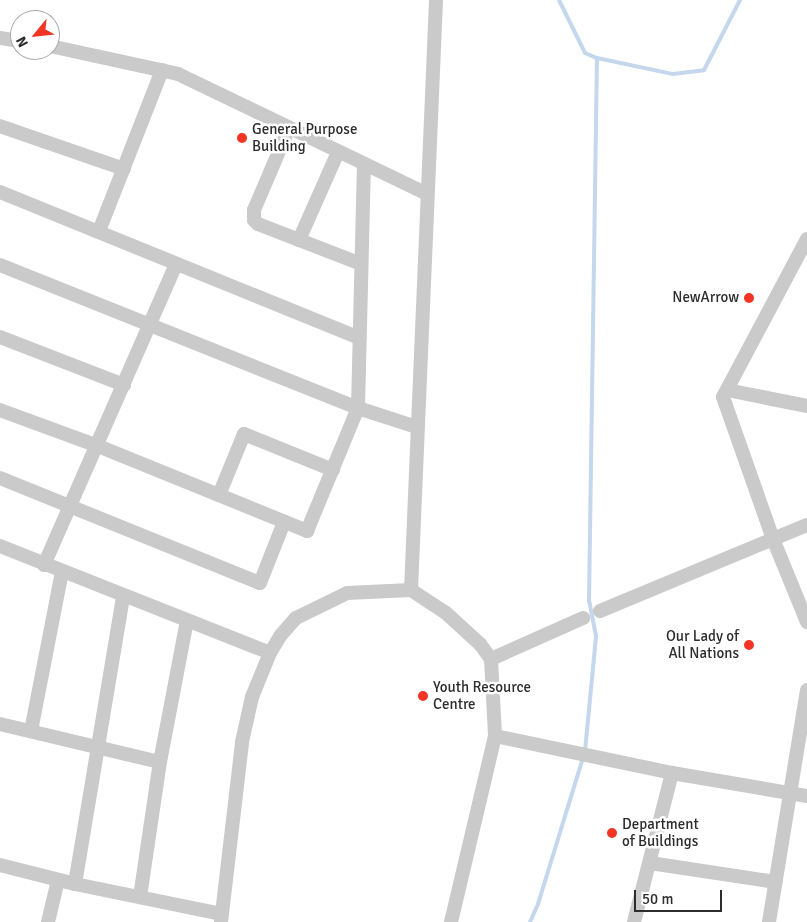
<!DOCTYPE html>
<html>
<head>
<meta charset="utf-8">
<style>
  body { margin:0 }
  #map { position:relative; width:807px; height:922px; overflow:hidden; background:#fff; font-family:Signika,sans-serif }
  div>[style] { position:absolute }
  .stream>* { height:4px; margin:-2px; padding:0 2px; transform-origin:2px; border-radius:2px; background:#c4d7ed }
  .street>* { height:14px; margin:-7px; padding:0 7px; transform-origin:7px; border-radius:7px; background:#cacaca }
  .dots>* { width:14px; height:14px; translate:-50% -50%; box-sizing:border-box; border:2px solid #fff; border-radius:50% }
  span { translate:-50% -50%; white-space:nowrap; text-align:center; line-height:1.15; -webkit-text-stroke:5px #fff; paint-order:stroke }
  .poi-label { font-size:15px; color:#2d2d2d }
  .left { translate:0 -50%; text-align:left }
  .right { translate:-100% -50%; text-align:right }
  .north { position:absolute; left:10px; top:10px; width:50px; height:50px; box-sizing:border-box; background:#fff; border:1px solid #ababab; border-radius:50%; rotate:242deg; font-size:14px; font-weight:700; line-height:20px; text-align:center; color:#2d2d2d }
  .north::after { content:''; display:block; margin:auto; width:18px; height:22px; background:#f13423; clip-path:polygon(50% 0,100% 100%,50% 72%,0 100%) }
  .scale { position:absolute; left:634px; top:890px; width:88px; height:22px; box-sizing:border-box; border:2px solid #2d2d2d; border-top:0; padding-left:6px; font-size:15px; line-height:18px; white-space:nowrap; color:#2d2d2d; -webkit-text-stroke:4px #fff; paint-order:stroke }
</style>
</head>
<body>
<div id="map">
  <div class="stream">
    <div style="left:559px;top:0;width:59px;rotate:63.9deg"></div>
    <div style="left:585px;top:53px;width:13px;rotate:23deg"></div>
    <div style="left:585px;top:751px;width:116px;rotate:-84.5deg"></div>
    <div style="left:596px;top:636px;width:36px;rotate:-101deg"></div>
    <div style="left:589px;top:601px;width:543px;rotate:-89.16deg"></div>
    <div style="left:597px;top:58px;width:78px;rotate:11.9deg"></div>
    <div style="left:673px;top:74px;width:31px;rotate:-7deg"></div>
    <div style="left:704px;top:70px;width:79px;rotate:-62.8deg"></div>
    <div style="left:530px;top:922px;width:20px;rotate:-66deg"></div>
    <div style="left:538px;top:904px;width:153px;rotate:-72.9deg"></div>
  </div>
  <div class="street">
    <div style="left:0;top:38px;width:20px;rotate:9deg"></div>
    <div style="left:50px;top:46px;width:131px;rotate:12.3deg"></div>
    <div style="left:178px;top:74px;width:276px;rotate:25.7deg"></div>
    <div style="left:0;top:126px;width:131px;rotate:19.1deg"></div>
    <div style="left:289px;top:128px;width:89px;rotate:113.1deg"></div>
    <div style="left:254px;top:210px;width:10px;rotate:90deg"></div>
    <div style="left:254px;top:220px;width:6px;rotate:45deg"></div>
    <div style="left:258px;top:224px;width:110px;rotate:21.2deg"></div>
    <div style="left:0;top:192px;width:388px;rotate:22.1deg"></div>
    <div style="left:99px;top:231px;width:173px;rotate:-68.6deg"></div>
    <div style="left:807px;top:239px;width:179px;rotate:118deg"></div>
    <div style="left:723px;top:397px;width:151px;rotate:70.6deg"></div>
    <div style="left:773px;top:539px;width:90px;rotate:67.7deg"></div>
    <div style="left:299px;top:240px;width:96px;rotate:-66.1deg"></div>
    <div style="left:0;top:265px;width:386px;rotate:21.8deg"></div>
    <div style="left:358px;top:408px;width:62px;rotate:17.9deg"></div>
    <div style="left:0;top:337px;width:133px;rotate:21.2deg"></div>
    <div style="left:727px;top:390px;width:82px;rotate:11.3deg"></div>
    <div style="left:0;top:410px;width:104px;rotate:20.2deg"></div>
    <div style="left:98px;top:446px;width:226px;rotate:22.1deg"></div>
    <div style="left:307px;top:531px;width:133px;rotate:-67.5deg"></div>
    <div style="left:358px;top:408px;width:243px;rotate:-88.6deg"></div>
    <div style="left:0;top:478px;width:280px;rotate:22deg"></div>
    <div style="left:260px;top:583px;width:66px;rotate:-68.5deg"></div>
    <div style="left:219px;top:495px;width:66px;rotate:-67.7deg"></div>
    <div style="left:244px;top:434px;width:96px;rotate:22deg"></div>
    <div style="left:0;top:546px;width:290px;rotate:21.6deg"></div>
    <div style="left:44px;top:565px;width:328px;rotate:-66.3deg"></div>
    <div style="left:411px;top:590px;width:591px;rotate:-87.57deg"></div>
    <div style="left:600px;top:611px;width:224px;rotate:-22.6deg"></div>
    <div style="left:491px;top:659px;width:101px;rotate:-24deg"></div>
    <div style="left:0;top:724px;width:164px;rotate:13.4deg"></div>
    <div style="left:31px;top:731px;width:162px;rotate:-79deg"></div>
    <div style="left:495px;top:736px;width:181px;rotate:11.8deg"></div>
    <div style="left:672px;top:773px;width:137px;rotate:9.7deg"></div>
    <div style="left:650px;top:863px;width:127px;rotate:8.6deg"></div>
    <div style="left:0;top:865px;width:77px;rotate:14.2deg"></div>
    <div style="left:75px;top:884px;width:149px;rotate:11.6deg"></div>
    <div style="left:75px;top:884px;width:292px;rotate:-80.5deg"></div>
    <div style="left:140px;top:897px;width:136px;rotate:-81.6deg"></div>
    <div style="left:160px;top:762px;width:144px;rotate:-79.2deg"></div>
    <div style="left:48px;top:922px;width:43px;rotate:-76.6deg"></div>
    <div style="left:221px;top:922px;width:181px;rotate:-83.3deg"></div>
    <div style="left:242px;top:742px;width:46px;rotate:-77.5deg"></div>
    <div style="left:252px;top:697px;width:48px;rotate:-67.8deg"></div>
    <div style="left:270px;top:653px;width:21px;rotate:-59deg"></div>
    <div style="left:281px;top:635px;width:23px;rotate:-49deg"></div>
    <div style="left:296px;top:618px;width:57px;rotate:-26.1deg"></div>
    <div style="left:347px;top:593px;width:64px;rotate:-2.7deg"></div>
    <div style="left:411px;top:590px;width:42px;rotate:33.3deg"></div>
    <div style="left:446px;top:613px;width:46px;rotate:42.4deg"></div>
    <div style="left:480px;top:644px;width:19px;rotate:54deg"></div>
    <div style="left:491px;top:659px;width:77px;rotate:87deg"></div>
    <div style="left:495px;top:736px;width:191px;rotate:103.3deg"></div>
    <div style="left:634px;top:922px;width:154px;rotate:-75.7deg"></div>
    <div style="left:769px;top:922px;width:235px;rotate:-80.7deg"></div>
  </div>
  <div class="dots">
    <div style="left:242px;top:138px;background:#f13423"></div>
    <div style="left:749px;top:298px;background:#f13423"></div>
    <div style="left:749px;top:645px;background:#f13423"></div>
    <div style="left:423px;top:696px;background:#f13423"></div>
    <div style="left:612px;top:833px;background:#f13423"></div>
  </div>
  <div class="poi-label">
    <span class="left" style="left:252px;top:138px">General Purpose<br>Building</span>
    <span class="right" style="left:739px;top:298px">NewArrow</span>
    <span class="right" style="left:739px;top:645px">Our Lady of<br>All Nations</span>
    <span class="left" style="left:433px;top:696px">Youth Resource<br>Centre</span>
    <span class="left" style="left:622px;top:833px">Department<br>of Buildings</span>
  </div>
  <div class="north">N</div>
  <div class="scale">50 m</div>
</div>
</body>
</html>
